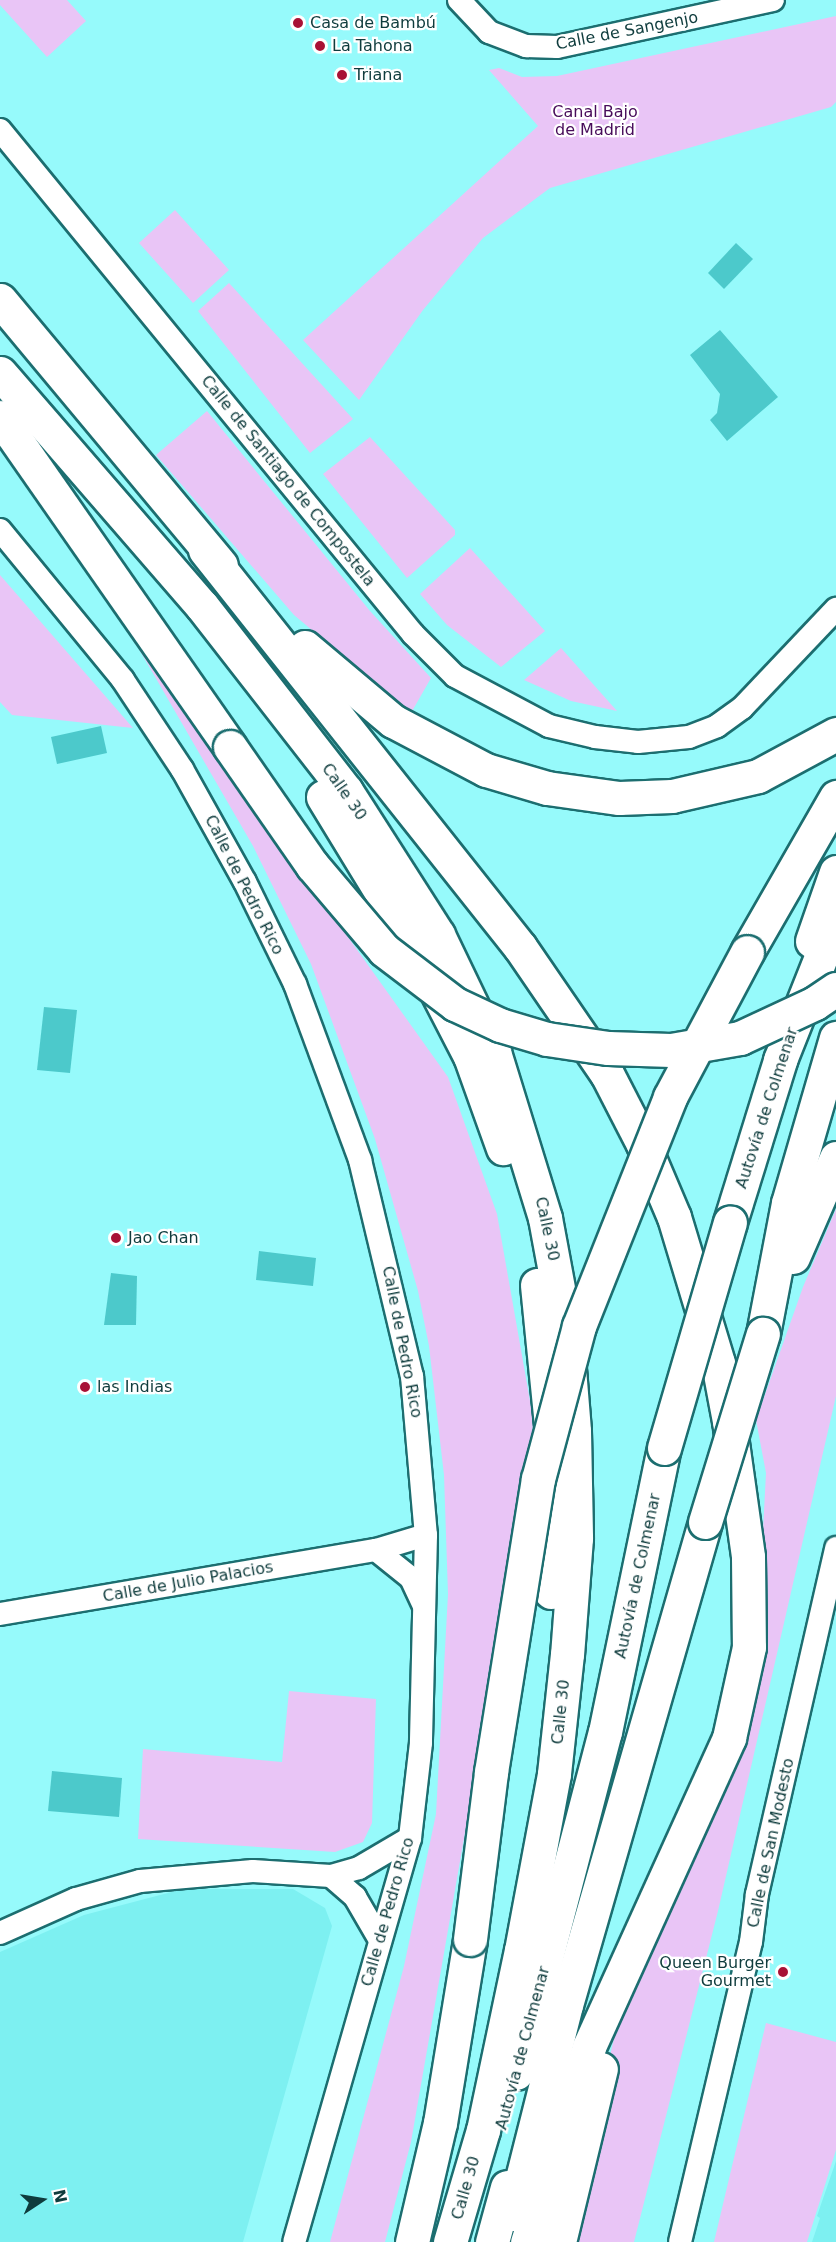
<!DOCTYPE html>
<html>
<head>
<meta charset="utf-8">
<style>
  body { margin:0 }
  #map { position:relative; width:836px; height:2242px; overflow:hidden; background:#96fafb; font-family:"DejaVu Sans",sans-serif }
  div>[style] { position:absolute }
  .built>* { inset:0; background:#7df0f1 }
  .green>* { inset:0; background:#e9c5f6 }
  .water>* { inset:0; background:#4cc9cb }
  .roads { filter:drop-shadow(2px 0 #1c6e70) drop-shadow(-2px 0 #1c6e70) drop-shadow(0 2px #1c6e70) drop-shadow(0 -2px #1c6e70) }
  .minor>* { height:22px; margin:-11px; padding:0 11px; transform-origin:11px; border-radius:11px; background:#fff }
  .motorway>* { height:33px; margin:-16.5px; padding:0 16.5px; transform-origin:16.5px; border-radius:16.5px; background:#fff }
  .bridges { filter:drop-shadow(2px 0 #1c6e70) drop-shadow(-2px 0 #1c6e70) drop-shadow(0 2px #1c6e70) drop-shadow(0 -2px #1c6e70) }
  .motorway-bridge>* { height:33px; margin:-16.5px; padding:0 16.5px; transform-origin:16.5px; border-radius:16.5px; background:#fff }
  .dots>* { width:16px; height:16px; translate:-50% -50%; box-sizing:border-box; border:3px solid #fff; border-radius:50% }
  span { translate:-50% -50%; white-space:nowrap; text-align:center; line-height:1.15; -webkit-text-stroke:4.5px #fff; paint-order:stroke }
  .poi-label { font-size:16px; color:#0f3c3d }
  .left { translate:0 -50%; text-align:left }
  .right { translate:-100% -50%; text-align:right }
  .street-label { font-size:16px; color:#0f3c3d }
  .park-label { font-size:16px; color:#480c5a }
  .north { position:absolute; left:12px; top:2170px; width:60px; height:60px; -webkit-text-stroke:4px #fff; paint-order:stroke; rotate:78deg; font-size:16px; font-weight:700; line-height:24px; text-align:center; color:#0f3c3d }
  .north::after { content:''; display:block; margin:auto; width:21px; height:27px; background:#0f3c3d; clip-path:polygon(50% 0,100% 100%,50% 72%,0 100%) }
</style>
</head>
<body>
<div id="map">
  <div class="built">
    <div style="clip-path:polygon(183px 1889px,293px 1889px,325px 1908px,332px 1926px,243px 2242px,0 2242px,0 1952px,84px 1915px)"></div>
    <div style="clip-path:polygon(836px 2161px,836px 2242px,812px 2242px,820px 2218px,817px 2216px)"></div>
  </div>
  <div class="green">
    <div style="clip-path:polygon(0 0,67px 0,86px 21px,47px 57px,0 5px)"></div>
    <div style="clip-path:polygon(836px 16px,836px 102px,831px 107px,550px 188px,483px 238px,423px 310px,359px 400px,303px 340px,538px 126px,489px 70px,499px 68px,522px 77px,557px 76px)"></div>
    <div style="clip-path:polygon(175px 210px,229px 270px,193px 303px,139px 243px)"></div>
    <div style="clip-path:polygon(229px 283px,353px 419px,310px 453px,198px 311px)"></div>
    <div style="clip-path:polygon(207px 411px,370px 611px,431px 678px,411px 713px,294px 615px,156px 455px)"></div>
    <div style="clip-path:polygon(370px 437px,455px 530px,455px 535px,407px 578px,323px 474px)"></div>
    <div style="clip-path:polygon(470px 548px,545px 631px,501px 667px,447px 625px,420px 594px)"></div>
    <div style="clip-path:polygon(0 575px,133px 728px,12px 715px,0 702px)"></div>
    <div style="clip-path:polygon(143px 639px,243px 790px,448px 1077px,497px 1214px,533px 1418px,526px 1620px,503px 1615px,411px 2142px,385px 2242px,330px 2242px,404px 1966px,436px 1814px,448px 1594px,444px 1475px,429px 1346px,418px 1291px,375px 1139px,311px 964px,253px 846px,136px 644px)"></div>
    <div style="clip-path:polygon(561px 648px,617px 711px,571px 701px,524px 680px)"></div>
    <div style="clip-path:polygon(836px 1209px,836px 1396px,718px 1911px,634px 2242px,566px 2242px,616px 2030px,665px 1907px,758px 1627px,766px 1473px,756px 1420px,803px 1287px)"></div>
    <div style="clip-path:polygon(289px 1691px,376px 1699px,372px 1823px,363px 1842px,335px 1852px,138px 1839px,143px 1749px,282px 1762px)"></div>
    <div style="clip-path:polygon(766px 2023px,836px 2042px,836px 2150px,807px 2242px,714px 2242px)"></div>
  </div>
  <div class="water">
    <div style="clip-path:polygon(736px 243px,753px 259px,724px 289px,708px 273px)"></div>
    <div style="clip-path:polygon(720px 330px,778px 397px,727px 441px,710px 420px,717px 413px,720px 394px,690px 355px)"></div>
    <div style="clip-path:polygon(101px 726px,107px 753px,57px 764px,51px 737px)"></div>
    <div style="clip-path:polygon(44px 1007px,77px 1010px,70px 1073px,37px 1070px)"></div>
    <div style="clip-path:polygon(259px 1251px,316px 1258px,313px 1286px,256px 1280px)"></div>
    <div style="clip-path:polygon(111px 1273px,137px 1276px,136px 1325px,104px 1325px)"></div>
    <div style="clip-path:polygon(52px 1771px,122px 1778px,119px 1817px,48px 1811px)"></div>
  </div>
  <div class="roads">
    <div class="minor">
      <div style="left:459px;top:0;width:44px;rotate:46.8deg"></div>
      <div style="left:489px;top:32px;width:40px;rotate:21deg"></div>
      <div style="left:526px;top:46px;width:31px;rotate:2deg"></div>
      <div style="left:557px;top:47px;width:221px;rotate:-12.3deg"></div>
      <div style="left:0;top:130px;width:652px;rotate:50.67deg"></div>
      <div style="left:413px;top:634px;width:59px;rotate:45deg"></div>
      <div style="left:455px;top:676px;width:106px;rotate:28deg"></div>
      <div style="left:549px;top:726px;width:47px;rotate:13.4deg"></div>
      <div style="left:595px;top:737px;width:43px;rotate:6.6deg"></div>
      <div style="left:638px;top:742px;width:51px;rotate:-5.6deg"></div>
      <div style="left:689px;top:737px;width:30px;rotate:-21deg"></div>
      <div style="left:717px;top:726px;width:31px;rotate:-36deg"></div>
      <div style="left:742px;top:708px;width:137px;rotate:-46.5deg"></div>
      <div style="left:0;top:530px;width:194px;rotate:50.6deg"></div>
      <div style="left:123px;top:680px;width:107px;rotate:56.5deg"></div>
      <div style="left:182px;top:769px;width:129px;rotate:60.9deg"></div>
      <div style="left:245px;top:882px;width:114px;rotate:63.9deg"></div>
      <div style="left:295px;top:984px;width:188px;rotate:69.7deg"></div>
      <div style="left:360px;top:1160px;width:222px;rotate:76.5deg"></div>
      <div style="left:412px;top:1376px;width:160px;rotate:85deg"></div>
      <div style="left:426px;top:1535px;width:208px;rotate:91.4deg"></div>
      <div style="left:421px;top:1743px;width:96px;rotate:96.6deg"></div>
      <div style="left:410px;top:1838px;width:420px;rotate:106deg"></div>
      <div style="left:376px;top:1550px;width:45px;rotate:38.7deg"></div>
      <div style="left:411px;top:1578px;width:29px;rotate:65deg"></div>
      <div style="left:0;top:1614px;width:381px;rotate:-9.7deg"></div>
      <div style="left:376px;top:1550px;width:52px;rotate:-16.7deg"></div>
      <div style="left:331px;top:1876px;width:32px;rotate:41deg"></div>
      <div style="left:355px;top:1897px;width:50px;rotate:59.8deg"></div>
      <div style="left:0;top:1933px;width:83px;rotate:-24.1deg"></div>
      <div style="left:76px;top:1899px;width:66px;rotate:-15.7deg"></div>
      <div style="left:140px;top:1881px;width:113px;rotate:-5.1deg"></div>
      <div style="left:253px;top:1871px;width:78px;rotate:3.7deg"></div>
      <div style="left:331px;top:1876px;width:29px;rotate:-16deg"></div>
      <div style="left:359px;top:1868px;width:59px;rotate:-30.5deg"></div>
      <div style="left:680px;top:2242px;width:308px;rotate:-76.7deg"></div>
      <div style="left:751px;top:1942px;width:48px;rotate:-82.9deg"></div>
      <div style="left:757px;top:1894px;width:355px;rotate:-77.1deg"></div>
    </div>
    <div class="motorway">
      <div style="left:0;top:300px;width:345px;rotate:50.2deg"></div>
      <div style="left:0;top:373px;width:308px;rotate:49.1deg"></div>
      <div style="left:202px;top:606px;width:234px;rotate:52.1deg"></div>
      <div style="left:346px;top:791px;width:171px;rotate:57.4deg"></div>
      <div style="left:438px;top:935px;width:130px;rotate:64.4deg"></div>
      <div style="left:494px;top:1052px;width:174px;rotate:72.9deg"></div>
      <div style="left:545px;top:1218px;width:115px;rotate:79.5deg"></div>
      <div style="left:566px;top:1331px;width:100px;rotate:85.4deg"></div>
      <div style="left:574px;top:1431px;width:107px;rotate:88.9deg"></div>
      <div style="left:576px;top:1538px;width:116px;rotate:94.4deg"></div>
      <div style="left:567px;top:1654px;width:121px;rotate:96.2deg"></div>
      <div style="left:554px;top:1774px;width:179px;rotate:100.6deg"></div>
      <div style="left:521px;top:1950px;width:184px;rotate:101.9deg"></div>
      <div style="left:483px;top:2130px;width:117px;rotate:106.4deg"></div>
      <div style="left:0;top:417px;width:402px;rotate:55.1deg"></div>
      <div style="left:205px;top:550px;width:507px;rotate:51.57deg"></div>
      <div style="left:520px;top:947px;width:154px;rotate:55.6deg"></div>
      <div style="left:607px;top:1074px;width:79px;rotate:62.8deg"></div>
      <div style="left:643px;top:1144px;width:79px;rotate:67deg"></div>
      <div style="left:674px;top:1217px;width:152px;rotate:73.2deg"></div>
      <div style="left:718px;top:1363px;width:59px;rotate:79.3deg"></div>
      <div style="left:729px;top:1421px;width:137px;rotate:82deg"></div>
      <div style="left:748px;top:1557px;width:90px;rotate:89.4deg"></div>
      <div style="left:749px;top:1647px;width:93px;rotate:102.4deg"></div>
      <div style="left:729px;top:1738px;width:339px;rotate:114.4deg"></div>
      <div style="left:589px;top:2047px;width:205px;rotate:107.6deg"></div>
      <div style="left:305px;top:647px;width:115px;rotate:40.1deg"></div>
      <div style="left:393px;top:721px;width:105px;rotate:27.8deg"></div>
      <div style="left:486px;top:770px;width:64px;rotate:16.4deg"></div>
      <div style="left:547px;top:788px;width:73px;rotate:7.9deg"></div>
      <div style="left:619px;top:798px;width:53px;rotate:-2.2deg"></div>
      <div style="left:672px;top:796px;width:88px;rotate:-13.1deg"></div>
      <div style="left:758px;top:776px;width:89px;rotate:-28.3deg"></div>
      <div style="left:323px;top:797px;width:165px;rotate:58.6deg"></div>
      <div style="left:409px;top:938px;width:133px;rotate:62.7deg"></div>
      <div style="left:470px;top:1056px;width:98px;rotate:70.3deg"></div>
      <div style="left:812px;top:941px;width:73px;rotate:-70.8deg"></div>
      <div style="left:747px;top:952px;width:179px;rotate:-60.1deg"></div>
      <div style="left:730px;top:1222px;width:170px;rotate:-72.8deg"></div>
      <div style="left:780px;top:1060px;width:152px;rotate:-68.3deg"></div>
      <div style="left:793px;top:1257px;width:108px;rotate:-66.5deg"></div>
      <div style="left:537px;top:1285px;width:151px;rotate:84.3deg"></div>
      <div style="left:552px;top:1435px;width:157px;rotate:90.4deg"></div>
      <div style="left:763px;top:1334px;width:133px;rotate:-79.2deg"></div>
      <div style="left:788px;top:1203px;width:172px;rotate:-73.8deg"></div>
      <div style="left:516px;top:2073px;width:352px;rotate:-75.4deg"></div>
      <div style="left:605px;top:1732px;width:290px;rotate:-78.3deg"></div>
      <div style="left:513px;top:2214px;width:216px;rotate:-75.8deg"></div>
      <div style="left:566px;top:2005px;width:503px;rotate:-73.94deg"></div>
      <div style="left:412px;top:2242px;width:122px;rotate:-76.8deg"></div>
      <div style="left:440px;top:2123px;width:186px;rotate:-80.7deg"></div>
      <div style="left:492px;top:2242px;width:57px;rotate:-74.7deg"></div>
      <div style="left:559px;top:2242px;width:178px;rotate:-76.4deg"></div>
    </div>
  </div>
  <div class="bridges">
    <div class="motorway-bridge">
      <div style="left:230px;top:747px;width:144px;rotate:55.2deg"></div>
      <div style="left:312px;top:865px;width:111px;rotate:49.7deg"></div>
      <div style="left:384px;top:950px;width:89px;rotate:37.3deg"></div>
      <div style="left:455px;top:1004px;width:50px;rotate:25deg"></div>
      <div style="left:500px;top:1025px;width:49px;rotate:16.6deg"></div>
      <div style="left:547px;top:1039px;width:62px;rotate:8.4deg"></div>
      <div style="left:608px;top:1048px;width:63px;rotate:1.8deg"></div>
      <div style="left:671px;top:1050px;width:70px;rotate:-9.9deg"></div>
      <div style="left:740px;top:1038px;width:83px;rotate:-25deg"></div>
      <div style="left:815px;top:1003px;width:25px;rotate:-34deg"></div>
      <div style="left:664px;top:1448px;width:235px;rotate:-73.7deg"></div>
      <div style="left:705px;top:1522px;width:197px;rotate:-72.9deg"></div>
      <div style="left:470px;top:1939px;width:168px;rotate:-82.8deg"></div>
      <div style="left:491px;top:1772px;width:297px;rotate:-80.9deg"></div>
      <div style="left:538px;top:1479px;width:158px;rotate:-75deg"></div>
      <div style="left:579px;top:1326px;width:246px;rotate:-68.3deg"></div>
      <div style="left:670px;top:1097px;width:164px;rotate:-62deg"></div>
    </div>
  </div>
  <div class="dots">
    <div style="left:298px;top:23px;background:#a81135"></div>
    <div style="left:320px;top:46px;background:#a81135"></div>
    <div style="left:342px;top:75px;background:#a81135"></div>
    <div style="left:116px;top:1238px;background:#a81135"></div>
    <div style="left:85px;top:1387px;background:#a81135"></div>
    <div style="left:783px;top:1972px;background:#a81135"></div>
  </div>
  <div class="poi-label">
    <span class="left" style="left:310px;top:23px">Casa de Bambú</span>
    <span class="left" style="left:332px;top:46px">La Tahona</span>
    <span class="left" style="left:354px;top:75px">Triana</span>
    <span class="left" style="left:128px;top:1238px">Jao Chan</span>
    <span class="left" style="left:97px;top:1387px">las Indias</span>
    <span class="right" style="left:771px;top:1972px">Queen Burger<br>Gourmet</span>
  </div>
  <div class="street-label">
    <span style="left:627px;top:31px;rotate:-11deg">Calle de Sangenjo</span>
    <span style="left:288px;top:481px;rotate:51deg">Calle de Santiago de Compostela</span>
    <span style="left:344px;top:792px;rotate:55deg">Calle 30</span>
    <span style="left:244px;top:885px;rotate:63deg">Calle de Pedro Rico</span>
    <span style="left:767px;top:1108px;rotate:-72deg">Autovía de Colmenar</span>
    <span style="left:547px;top:1229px;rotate:78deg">Calle 30</span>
    <span style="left:402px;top:1342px;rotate:79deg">Calle de Pedro Rico</span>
    <span style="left:638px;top:1576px;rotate:-78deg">Autovía de Colmenar</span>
    <span style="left:188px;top:1582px;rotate:-10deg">Calle de Julio Palacios</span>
    <span style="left:561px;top:1712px;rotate:-84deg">Calle 30</span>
    <span style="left:771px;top:1843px;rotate:-78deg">Calle de San Modesto</span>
    <span style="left:388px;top:1912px;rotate:-74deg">Calle de Pedro Rico</span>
    <span style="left:523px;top:2048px;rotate:-75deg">Autovía de Colmenar</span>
    <span style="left:466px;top:2188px;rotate:-74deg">Calle 30</span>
  </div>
  <div class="park-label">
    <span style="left:595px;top:121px">Canal Bajo<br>de Madrid</span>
  </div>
  <div class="north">N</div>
</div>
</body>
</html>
